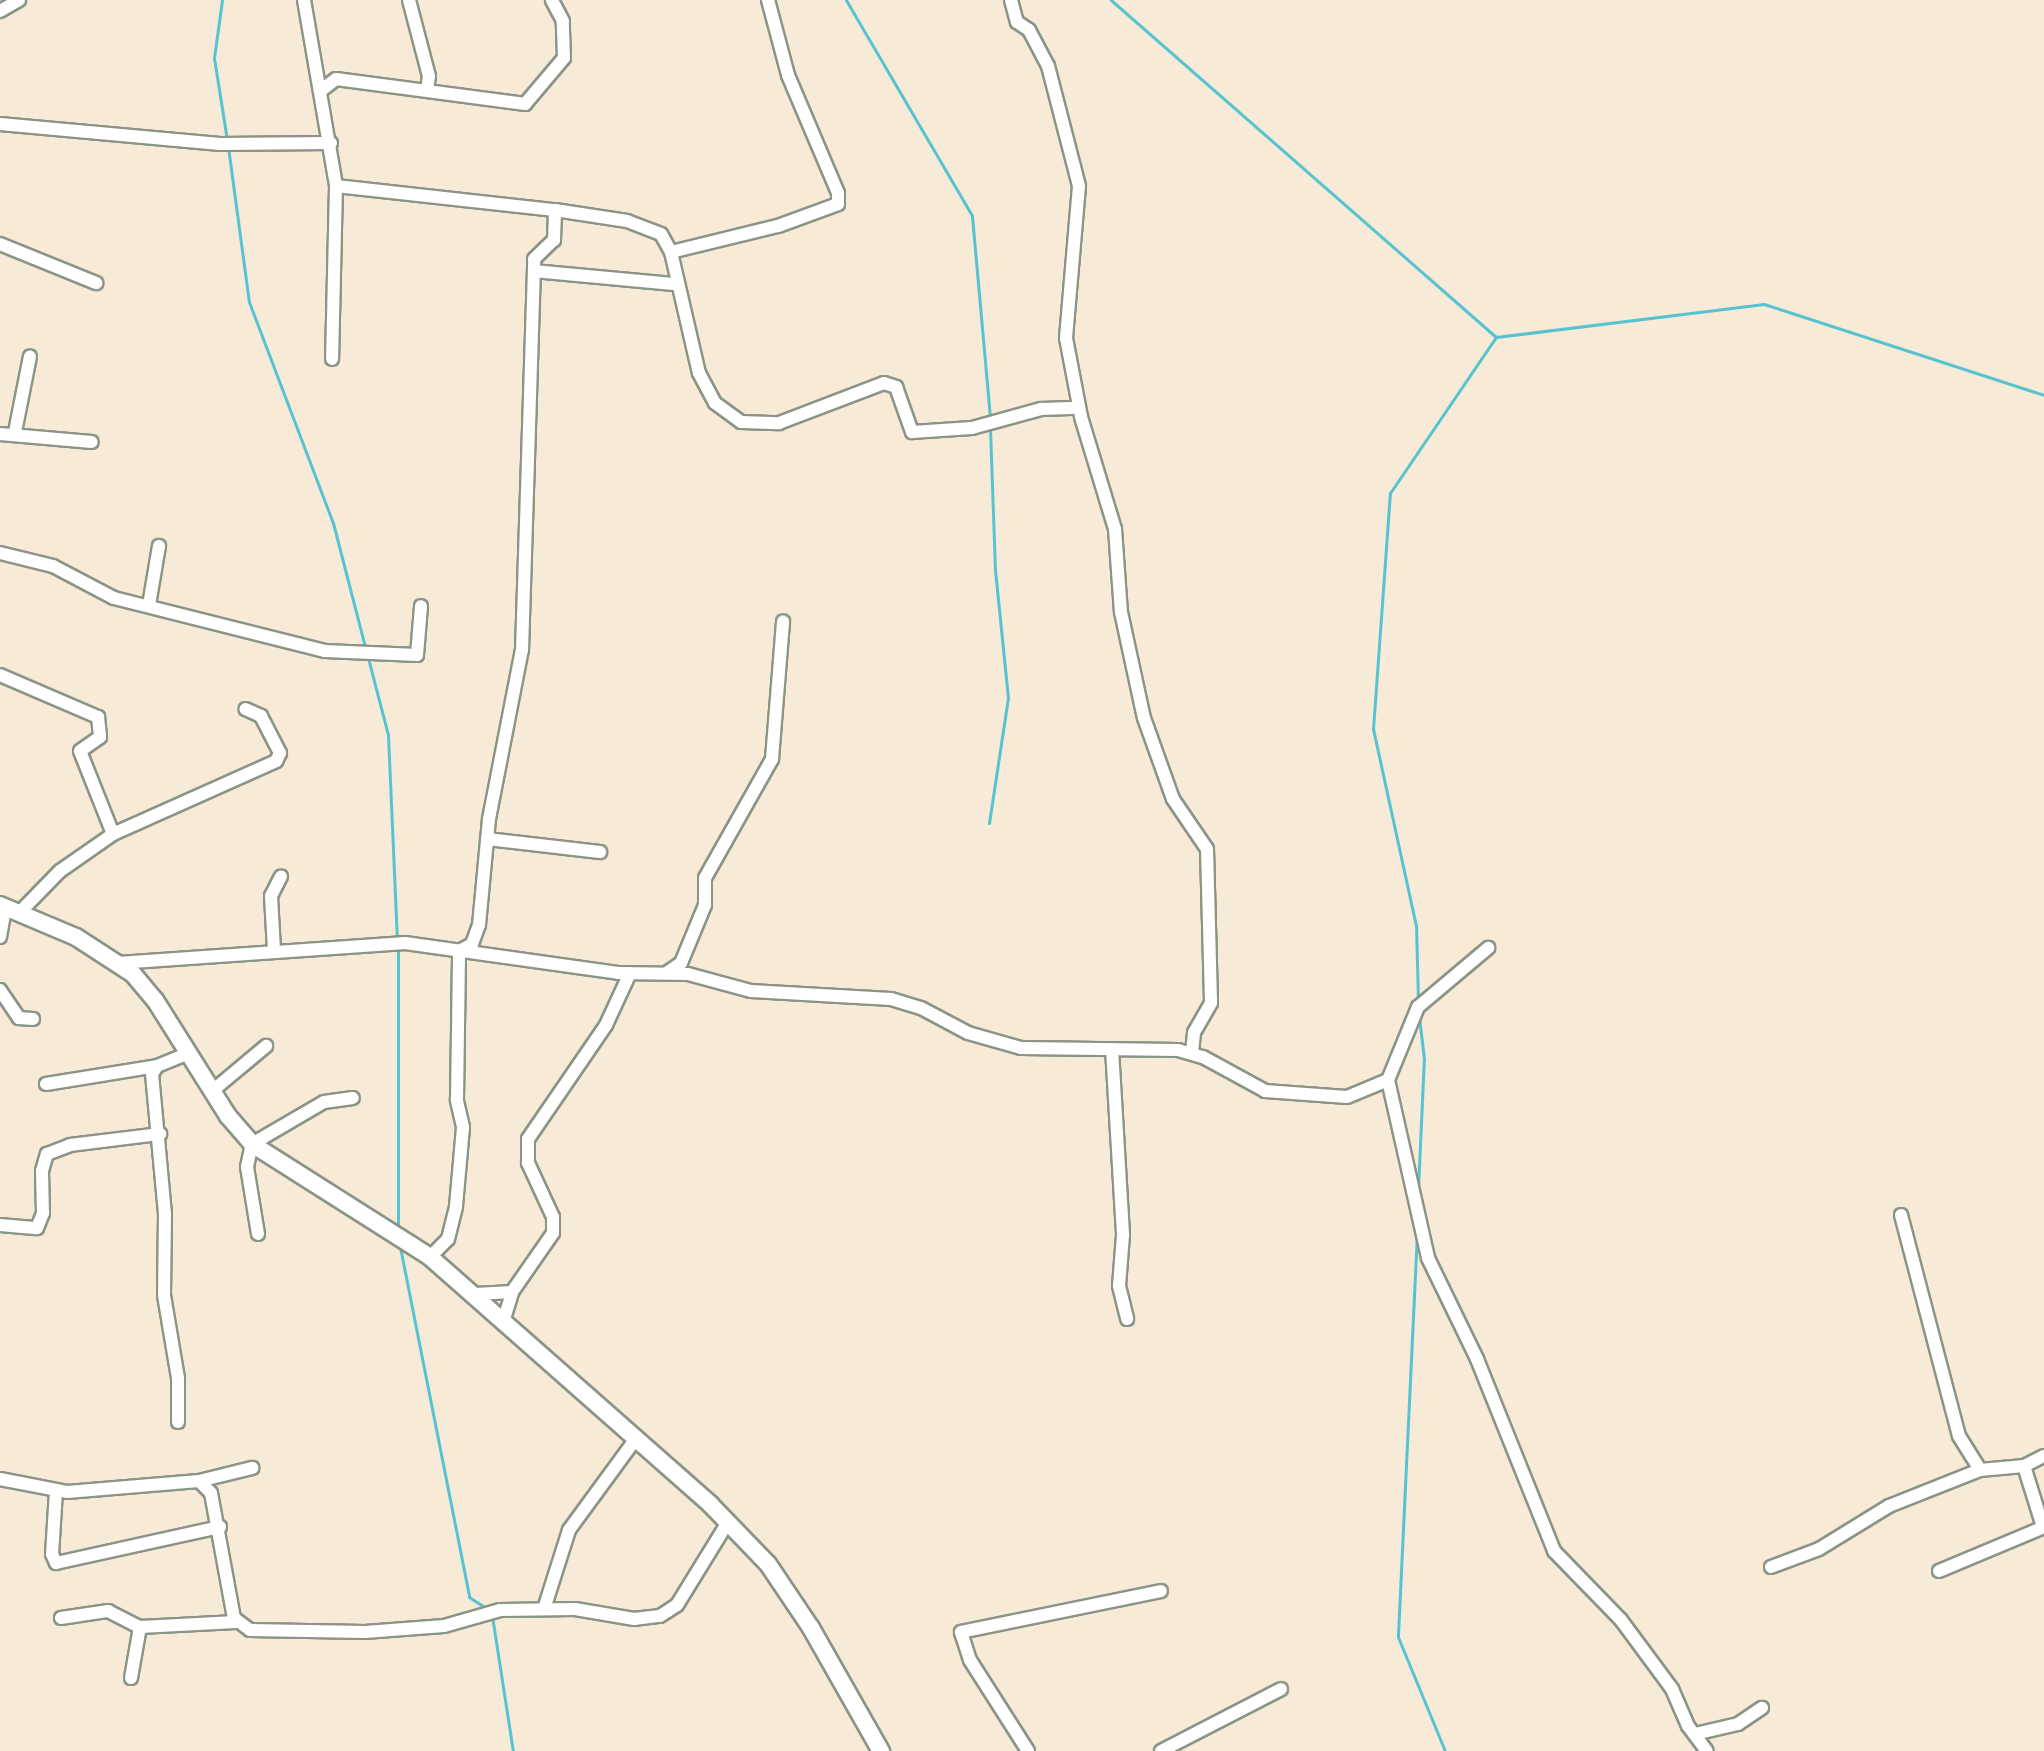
<!DOCTYPE html>
<html>
<head>
<meta charset="utf-8">
<style>
  body { margin:0 }
  #map { position:relative; width:2044px; height:1751px; overflow:hidden; background:#f7ebd7; font-family:Dekko,sans-serif }
  div>[style] { position:absolute }
  .stream>* { height:3px; margin:-1.5px; padding:0 1.5px; transform-origin:1.5px; border-radius:1.5px; background:#57c3d1 }
  .roads { filter:drop-shadow(2px 0 #8b9486) drop-shadow(-2px 0 #8b9486) drop-shadow(0 2px #8b9486) drop-shadow(0 -2px #8b9486) }
  .street>* { height:12px; margin:-6px; padding:0 6px; transform-origin:6px; border-radius:6px; background:#fff }
  .secondary>* { height:16px; margin:-8px; padding:0 8px; transform-origin:8px; border-radius:8px; background:#fff }
  span { translate:-50% -50%; white-space:nowrap; text-align:center; line-height:1.15; -webkit-text-stroke:6px #fbf7ec; paint-order:stroke }
</style>
</head>
<body>
<div id="map">
  <div class="stream">
    <div style="left:222px;top:0;width:59px;rotate:97.9deg"></div>
    <div style="left:214px;top:58px;width:83px;rotate:81deg"></div>
    <div style="left:846px;top:0;width:250px;rotate:59.7deg"></div>
    <div style="left:972px;top:216px;width:203px;rotate:84.9deg"></div>
    <div style="left:1111px;top:0;width:512px;rotate:41.2deg"></div>
    <div style="left:1496px;top:337px;width:270px;rotate:-7deg"></div>
    <div style="left:1764px;top:304px;width:294px;rotate:18deg"></div>
    <div style="left:228px;top:147px;width:156px;rotate:82.3deg"></div>
    <div style="left:249px;top:302px;width:236px;rotate:69.2deg"></div>
    <div style="left:333px;top:523px;width:132px;rotate:75.5deg"></div>
    <div style="left:368px;top:658px;width:80px;rotate:75.4deg"></div>
    <div style="left:388px;top:735px;width:205px;rotate:87.5deg"></div>
    <div style="left:989px;top:823px;width:126px;rotate:-81.4deg"></div>
    <div style="left:1008px;top:698px;width:128px;rotate:-95.8deg"></div>
    <div style="left:995px;top:571px;width:146px;rotate:-92deg"></div>
    <div style="left:398px;top:947px;width:285px;rotate:90deg"></div>
    <div style="left:1418px;top:1001px;width:75px;rotate:-91.5deg"></div>
    <div style="left:1416px;top:926px;width:202px;rotate:-102.3deg"></div>
    <div style="left:1373px;top:729px;width:237px;rotate:-85.9deg"></div>
    <div style="left:1390px;top:493px;width:189px;rotate:-55.8deg"></div>
    <div style="left:1418px;top:1189px;width:130px;rotate:-87.4deg"></div>
    <div style="left:1424px;top:1059px;width:42px;rotate:-96.8deg"></div>
    <div style="left:1417px;top:1232px;width:405px;rotate:92.7deg"></div>
    <div style="left:1398px;top:1637px;width:123px;rotate:67.6deg"></div>
    <div style="left:400px;top:1247px;width:357px;rotate:78.8deg"></div>
    <div style="left:469px;top:1597px;width:24px;rotate:33deg"></div>
    <div style="left:492px;top:1616px;width:137px;rotate:81.2deg"></div>
  </div>
  <div class="roads">
    <div class="street">
      <div style="left:304px;top:0;width:189px;rotate:80.2deg"></div>
      <div style="left:336px;top:186px;width:173px;rotate:91.3deg"></div>
      <div style="left:409px;top:0;width:79px;rotate:75.3deg"></div>
      <div style="left:429px;top:76px;width:14px;rotate:98deg"></div>
      <div style="left:1011px;top:0;width:23px;rotate:75deg"></div>
      <div style="left:1017px;top:22px;width:14px;rotate:34deg"></div>
      <div style="left:1029px;top:30px;width:41px;rotate:62.2deg"></div>
      <div style="left:1048px;top:66px;width:124px;rotate:75.5deg"></div>
      <div style="left:1079px;top:186px;width:153px;rotate:94.9deg"></div>
      <div style="left:1066px;top:338px;width:80px;rotate:79.2deg"></div>
      <div style="left:1081px;top:417px;width:117px;rotate:73.1deg"></div>
      <div style="left:1115px;top:529px;width:83px;rotate:85.9deg"></div>
      <div style="left:1121px;top:612px;width:108px;rotate:77.8deg"></div>
      <div style="left:1144px;top:718px;width:86px;rotate:70.3deg"></div>
      <div style="left:1173px;top:799px;width:60px;rotate:55.8deg"></div>
      <div style="left:1207px;top:849px;width:154px;rotate:88.5deg"></div>
      <div style="left:1211px;top:1003px;width:34px;rotate:120deg"></div>
      <div style="left:1194px;top:1033px;width:20px;rotate:96deg"></div>
      <div style="left:0;top:11px;width:22px;rotate:-30deg"></div>
      <div style="left:323px;top:89px;width:16px;rotate:-38deg"></div>
      <div style="left:336px;top:79px;width:191px;rotate:7.5deg"></div>
      <div style="left:525px;top:104px;width:60px;rotate:-49.7deg"></div>
      <div style="left:564px;top:58px;width:37px;rotate:-92deg"></div>
      <div style="left:563px;top:21px;width:24px;rotate:-118deg"></div>
      <div style="left:0;top:124px;width:221px;rotate:5.2deg"></div>
      <div style="left:220px;top:144px;width:111px;rotate:-0.5deg"></div>
      <div style="left:336px;top:186px;width:220px;rotate:6.3deg"></div>
      <div style="left:555px;top:210px;width:73px;rotate:8.7deg"></div>
      <div style="left:627px;top:221px;width:36px;rotate:21deg"></div>
      <div style="left:661px;top:234px;width:21px;rotate:61deg"></div>
      <div style="left:671px;top:252px;width:124px;rotate:77deg"></div>
      <div style="left:699px;top:373px;width:34px;rotate:62deg"></div>
      <div style="left:715px;top:403px;width:32px;rotate:36deg"></div>
      <div style="left:741px;top:422px;width:38px;rotate:2deg"></div>
      <div style="left:779px;top:423px;width:112px;rotate:-20.9deg"></div>
      <div style="left:884px;top:383px;width:13px;rotate:18deg"></div>
      <div style="left:896px;top:387px;width:48px;rotate:70.4deg"></div>
      <div style="left:912px;top:432px;width:60px;rotate:-3.8deg"></div>
      <div style="left:972px;top:428px;width:72px;rotate:-15.4deg"></div>
      <div style="left:1041px;top:409px;width:38px;rotate:-2deg"></div>
      <div style="left:0;top:244px;width:104px;rotate:22.1deg"></div>
      <div style="left:671px;top:252px;width:110px;rotate:-13.7deg"></div>
      <div style="left:778px;top:226px;width:64px;rotate:-20.1deg"></div>
      <div style="left:838px;top:204px;width:11px;rotate:-90deg"></div>
      <div style="left:838px;top:193px;width:128px;rotate:-113deg"></div>
      <div style="left:788px;top:75px;width:78px;rotate:-104.9deg"></div>
      <div style="left:534px;top:271px;width:142px;rotate:5.3deg"></div>
      <div style="left:15px;top:432px;width:77px;rotate:-78.8deg"></div>
      <div style="left:0;top:434px;width:92px;rotate:5deg"></div>
      <div style="left:0;top:553px;width:55px;rotate:13.8deg"></div>
      <div style="left:53px;top:566px;width:69px;rotate:27.7deg"></div>
      <div style="left:114px;top:598px;width:218px;rotate:14.1deg"></div>
      <div style="left:325px;top:651px;width:92px;rotate:2.5deg"></div>
      <div style="left:417px;top:655px;width:49px;rotate:-85.3deg"></div>
      <div style="left:149px;top:605px;width:60px;rotate:-80.4deg"></div>
      <div style="left:0;top:675px;width:107px;rotate:23.2deg"></div>
      <div style="left:98px;top:717px;width:20px;rotate:84deg"></div>
      <div style="left:100px;top:737px;width:24px;rotate:145deg"></div>
      <div style="left:80px;top:751px;width:89px;rotate:68.3deg"></div>
      <div style="left:487px;top:839px;width:114px;rotate:6.6deg"></div>
      <div style="left:19px;top:913px;width:59px;rotate:-45.7deg"></div>
      <div style="left:60px;top:871px;width:65px;rotate:-34.9deg"></div>
      <div style="left:113px;top:834px;width:179px;rotate:-24.1deg"></div>
      <div style="left:276px;top:761px;width:9px;rotate:-63deg"></div>
      <div style="left:280px;top:753px;width:42px;rotate:-117.2deg"></div>
      <div style="left:261px;top:716px;width:17px;rotate:-156deg"></div>
      <div style="left:0;top:937px;width:29px;rotate:-80deg"></div>
      <div style="left:274px;top:950px;width:54px;rotate:-93.2deg"></div>
      <div style="left:271px;top:896px;width:22px;rotate:-63deg"></div>
      <div style="left:118px;top:963px;width:288px;rotate:-4deg"></div>
      <div style="left:405px;top:943px;width:215px;rotate:8deg"></div>
      <div style="left:618px;top:973px;width:70px;rotate:0.8deg"></div>
      <div style="left:688px;top:974px;width:65px;rotate:15.1deg"></div>
      <div style="left:751px;top:991px;width:140px;rotate:3.3deg"></div>
      <div style="left:891px;top:999px;width:31px;rotate:17deg"></div>
      <div style="left:921px;top:1008px;width:53px;rotate:28deg"></div>
      <div style="left:968px;top:1033px;width:55px;rotate:15.8deg"></div>
      <div style="left:1021px;top:1048px;width:157px;rotate:0.7deg"></div>
      <div style="left:1178px;top:1050px;width:26px;rotate:16deg"></div>
      <div style="left:1203px;top:1057px;width:71px;rotate:28.7deg"></div>
      <div style="left:1265px;top:1091px;width:82px;rotate:4.2deg"></div>
      <div style="left:1347px;top:1097px;width:44px;rotate:-22.5deg"></div>
      <div style="left:1388px;top:1080px;width:79px;rotate:-67.7deg"></div>
      <div style="left:1418px;top:1007px;width:92px;rotate:-40.1deg"></div>
      <div style="left:668px;top:972px;width:16px;rotate:-35deg"></div>
      <div style="left:681px;top:963px;width:63px;rotate:-67.5deg"></div>
      <div style="left:705px;top:905px;width:27px;rotate:-90deg"></div>
      <div style="left:705px;top:878px;width:137px;rotate:-60.6deg"></div>
      <div style="left:772px;top:759px;width:138px;rotate:-85.4deg"></div>
      <div style="left:0;top:990px;width:34px;rotate:56deg"></div>
      <div style="left:19px;top:1018px;width:14px;rotate:4deg"></div>
      <div style="left:1112px;top:1049px;width:186px;rotate:86.6deg"></div>
      <div style="left:1123px;top:1235px;width:51px;rotate:94.5deg"></div>
      <div style="left:1119px;top:1286px;width:34px;rotate:76deg"></div>
      <div style="left:1388px;top:1080px;width:182px;rotate:77.3deg"></div>
      <div style="left:1428px;top:1258px;width:112px;rotate:64.1deg"></div>
      <div style="left:1477px;top:1359px;width:207px;rotate:68.1deg"></div>
      <div style="left:1554px;top:1551px;width:96px;rotate:45.8deg"></div>
      <div style="left:1621px;top:1620px;width:86px;rotate:53.5deg"></div>
      <div style="left:1672px;top:1689px;width:40px;rotate:66.6deg"></div>
      <div style="left:1688px;top:1726px;width:31px;rotate:53deg"></div>
      <div style="left:46px;top:1084px;width:112px;rotate:-9.2deg"></div>
      <div style="left:211px;top:1092px;width:72px;rotate:-39.9deg"></div>
      <div style="left:1901px;top:1215px;width:228px;rotate:75.3deg"></div>
      <div style="left:1959px;top:1436px;width:40px;rotate:58deg"></div>
      <div style="left:1980px;top:1470px;width:44px;rotate:-5.2deg"></div>
      <div style="left:0;top:1225px;width:37px;rotate:5deg"></div>
      <div style="left:37px;top:1228px;width:16px;rotate:-68deg"></div>
      <div style="left:43px;top:1213px;width:42px;rotate:-91.4deg"></div>
      <div style="left:42px;top:1171px;width:18px;rotate:-74deg"></div>
      <div style="left:47px;top:1154px;width:25px;rotate:-21deg"></div>
      <div style="left:70px;top:1145px;width:91px;rotate:-7deg"></div>
      <div style="left:258px;top:1234px;width:68px;rotate:-99.3deg"></div>
      <div style="left:247px;top:1167px;width:24px;rotate:-78deg"></div>
      <div style="left:252px;top:1144px;width:83px;rotate:-30.3deg"></div>
      <div style="left:324px;top:1102px;width:29px;rotate:-8deg"></div>
      <div style="left:430px;top:1257px;width:25px;rotate:-45deg"></div>
      <div style="left:448px;top:1239px;width:34px;rotate:-76deg"></div>
      <div style="left:456px;top:1206px;width:79px;rotate:-84.9deg"></div>
      <div style="left:463px;top:1127px;width:28px;rotate:-103deg"></div>
      <div style="left:457px;top:1100px;width:149px;rotate:-89.2deg"></div>
      <div style="left:459px;top:951px;width:15px;rotate:-28deg"></div>
      <div style="left:472px;top:944px;width:20px;rotate:-70deg"></div>
      <div style="left:479px;top:925px;width:106px;rotate:-84.6deg"></div>
      <div style="left:489px;top:819px;width:172px;rotate:-79deg"></div>
      <div style="left:522px;top:650px;width:391px;rotate:-88.2deg"></div>
      <div style="left:534px;top:259px;width:28px;rotate:-44deg"></div>
      <div style="left:554px;top:240px;width:30px;rotate:-88deg"></div>
      <div style="left:475px;top:1294px;width:37px;rotate:-3deg"></div>
      <div style="left:504px;top:1319px;width:28px;rotate:-73deg"></div>
      <div style="left:512px;top:1292px;width:72px;rotate:-55.2deg"></div>
      <div style="left:553px;top:1233px;width:16px;rotate:-90deg"></div>
      <div style="left:553px;top:1217px;width:60px;rotate:-114.8deg"></div>
      <div style="left:528px;top:1163px;width:24px;rotate:-90deg"></div>
      <div style="left:528px;top:1139px;width:138px;rotate:-55.6deg"></div>
      <div style="left:606px;top:1025px;width:57px;rotate:-65.2deg"></div>
      <div style="left:178px;top:1422px;width:44px;rotate:-90deg"></div>
      <div style="left:178px;top:1378px;width:84px;rotate:-99.6deg"></div>
      <div style="left:164px;top:1295px;width:81px;rotate:-89.3deg"></div>
      <div style="left:165px;top:1214px;width:141px;rotate:-95.3deg"></div>
      <div style="left:152px;top:1074px;width:9px;rotate:-58deg"></div>
      <div style="left:157px;top:1066px;width:32px;rotate:-22deg"></div>
      <div style="left:0;top:1479px;width:68px;rotate:11deg"></div>
      <div style="left:67px;top:1492px;width:132px;rotate:-4.8deg"></div>
      <div style="left:199px;top:1481px;width:55px;rotate:-13.8deg"></div>
      <div style="left:199px;top:1481px;width:17px;rotate:45deg"></div>
      <div style="left:211px;top:1493px;width:127px;rotate:79.6deg"></div>
      <div style="left:234px;top:1618px;width:20px;rotate:37deg"></div>
      <div style="left:250px;top:1630px;width:115px;rotate:1deg"></div>
      <div style="left:365px;top:1632px;width:79px;rotate:-4.3deg"></div>
      <div style="left:444px;top:1626px;width:58px;rotate:-15.9deg"></div>
      <div style="left:500px;top:1610px;width:75px;rotate:-0.8deg"></div>
      <div style="left:575px;top:1609px;width:60px;rotate:9.6deg"></div>
      <div style="left:634px;top:1619px;width:26px;rotate:-7deg"></div>
      <div style="left:660px;top:1616px;width:20px;rotate:-33deg"></div>
      <div style="left:677px;top:1605px;width:97px;rotate:-58.4deg"></div>
      <div style="left:56px;top:1491px;width:63px;rotate:93.6deg"></div>
      <div style="left:52px;top:1554px;width:10px;rotate:66deg"></div>
      <div style="left:56px;top:1563px;width:168px;rotate:-12.4deg"></div>
      <div style="left:2043px;top:1527px;width:64px;rotate:-107.3deg"></div>
      <div style="left:2024px;top:1466px;width:22px;rotate:-27deg"></div>
      <div style="left:1771px;top:1567px;width:51px;rotate:-20.6deg"></div>
      <div style="left:1819px;top:1549px;width:82px;rotate:-31.6deg"></div>
      <div style="left:1889px;top:1506px;width:98px;rotate:-21.6deg"></div>
      <div style="left:1939px;top:1571px;width:114px;rotate:-22.7deg"></div>
      <div style="left:544px;top:1609px;width:83px;rotate:-72.4deg"></div>
      <div style="left:569px;top:1530px;width:115px;rotate:-53.8deg"></div>
      <div style="left:61px;top:1618px;width:48px;rotate:-8.5deg"></div>
      <div style="left:108px;top:1611px;width:36px;rotate:27deg"></div>
      <div style="left:140px;top:1627px;width:96px;rotate:-3deg"></div>
      <div style="left:131px;top:1678px;width:52px;rotate:-80deg"></div>
      <div style="left:1695px;top:1734px;width:44px;rotate:-13.1deg"></div>
      <div style="left:1738px;top:1724px;width:29px;rotate:-34deg"></div>
      <div style="left:1028px;top:1751px;width:108px;rotate:-122.5deg"></div>
      <div style="left:970px;top:1660px;width:29px;rotate:-108deg"></div>
      <div style="left:961px;top:1632px;width:204px;rotate:-11.6deg"></div>
      <div style="left:1161px;top:1751px;width:135px;rotate:-27.3deg"></div>
    </div>
    <div class="secondary">
      <div style="left:0;top:905px;width:82px;rotate:22.8deg"></div>
      <div style="left:76px;top:937px;width:68px;rotate:33deg"></div>
      <div style="left:133px;top:974px;width:34px;rotate:50deg"></div>
      <div style="left:155px;top:1000px;width:137px;rotate:57.8deg"></div>
      <div style="left:228px;top:1116px;width:37px;rotate:49deg"></div>
      <div style="left:252px;top:1144px;width:211px;rotate:32.4deg"></div>
      <div style="left:430px;top:1257px;width:373px;rotate:41.4deg"></div>
      <div style="left:710px;top:1504px;width:83px;rotate:46deg"></div>
      <div style="left:768px;top:1564px;width:77px;rotate:56.1deg"></div>
      <div style="left:811px;top:1628px;width:142px;rotate:60.4deg"></div>
    </div>
  </div>
</div>
</body>
</html>
